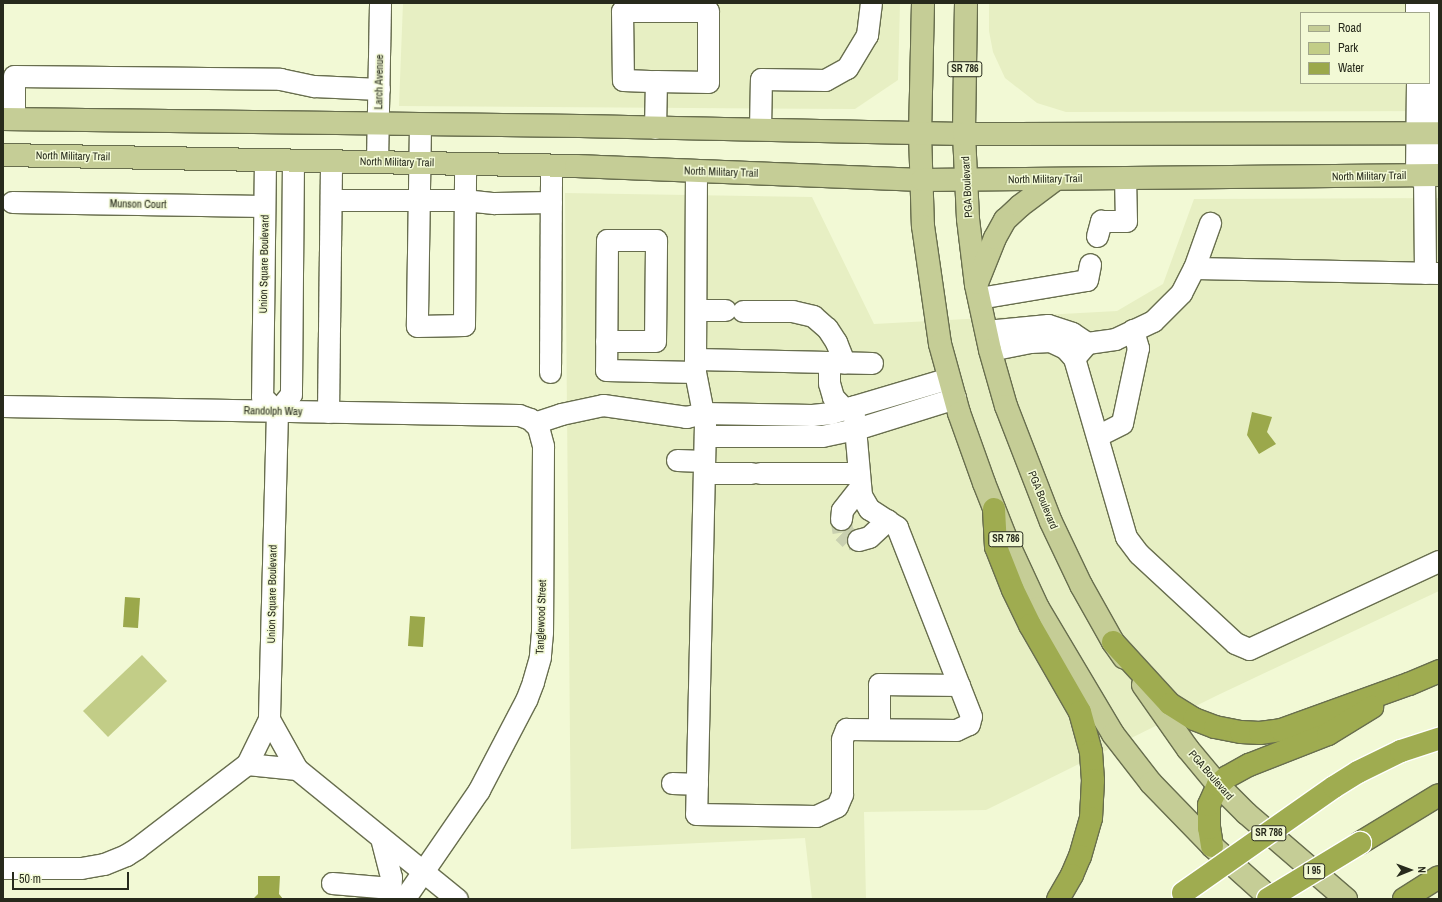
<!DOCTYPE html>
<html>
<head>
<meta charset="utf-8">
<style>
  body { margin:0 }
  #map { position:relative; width:1442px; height:902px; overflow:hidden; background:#f2f9d5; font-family:"Archivo Narrow",sans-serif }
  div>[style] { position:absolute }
  .built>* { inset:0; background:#e7efc3 }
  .green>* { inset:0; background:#c2cd87 }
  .water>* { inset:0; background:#9ba84b }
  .minor-tunnel>* { height:21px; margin-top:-10.5px; transform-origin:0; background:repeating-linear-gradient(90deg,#c9d0b0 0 21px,transparent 0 31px) }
  .roads { filter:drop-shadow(1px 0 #686e4e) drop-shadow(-1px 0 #686e4e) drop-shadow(0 1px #686e4e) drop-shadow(0 -1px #686e4e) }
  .minor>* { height:21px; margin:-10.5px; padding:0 10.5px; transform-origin:10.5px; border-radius:10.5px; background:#fff }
  .major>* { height:22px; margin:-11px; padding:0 11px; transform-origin:11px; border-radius:11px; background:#c5cd96 }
  .highway>* { height:22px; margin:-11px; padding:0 11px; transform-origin:11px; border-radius:11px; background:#9fac50 }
  .bridges { filter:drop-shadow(1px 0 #fff) drop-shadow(-1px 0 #fff) drop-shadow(0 1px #fff) drop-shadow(0 -1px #fff) }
  .highway-bridge>* { height:22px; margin:-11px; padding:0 11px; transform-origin:11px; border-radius:11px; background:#9fac50 }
  span { translate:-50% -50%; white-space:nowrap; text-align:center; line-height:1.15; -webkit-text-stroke:3px #f2f9d5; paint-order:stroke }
  .shield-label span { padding:1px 3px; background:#f2f9d5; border:1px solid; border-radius:3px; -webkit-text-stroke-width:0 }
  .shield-label { font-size:10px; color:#272a1c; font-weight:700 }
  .street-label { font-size:11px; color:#272a1c }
  .frame { position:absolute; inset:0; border:4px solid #272a1c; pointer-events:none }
  .legend { position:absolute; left:1300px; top:12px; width:130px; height:72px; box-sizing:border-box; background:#f2f9d5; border:1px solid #a1a68b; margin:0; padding:5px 7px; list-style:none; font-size:12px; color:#272a1c }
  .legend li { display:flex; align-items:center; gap:8px; height:20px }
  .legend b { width:20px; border:1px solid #a1a68b }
  .north { position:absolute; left:1390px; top:850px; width:40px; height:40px; -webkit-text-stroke:3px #f2f9d5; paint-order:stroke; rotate:89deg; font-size:11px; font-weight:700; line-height:16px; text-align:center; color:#272a1c }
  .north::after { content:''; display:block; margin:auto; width:14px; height:18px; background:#272a1c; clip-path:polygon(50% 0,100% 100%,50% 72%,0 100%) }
  .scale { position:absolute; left:12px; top:872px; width:117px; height:18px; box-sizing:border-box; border:2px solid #272a1c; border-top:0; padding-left:5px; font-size:12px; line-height:14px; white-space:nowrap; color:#272a1c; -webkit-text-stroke:3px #f2f9d5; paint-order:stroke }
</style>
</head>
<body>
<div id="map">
  <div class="built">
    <div style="clip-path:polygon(403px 3px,900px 3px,898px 80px,855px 109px,399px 106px)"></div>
    <div style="clip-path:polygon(evenodd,989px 3px,1439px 3px,1439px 111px,1066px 112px,1037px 103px,1005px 78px,993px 52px,989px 31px,989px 3px,1301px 13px,1429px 13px,1429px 83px,1301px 83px,1301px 13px)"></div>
    <div style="clip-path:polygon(565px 193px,812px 197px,874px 324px,1117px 311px,1163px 284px,1194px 199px,1439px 198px,1439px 591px,1218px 695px,986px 810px,864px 812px,866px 899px,812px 899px,805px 838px,571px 849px)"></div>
  </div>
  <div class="green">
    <div style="clip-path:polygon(142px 655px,167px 681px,108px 737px,83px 711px)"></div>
  </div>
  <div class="water">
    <div style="clip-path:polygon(1252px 412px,1272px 417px,1267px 432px,1276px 444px,1259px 454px,1247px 435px)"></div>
    <div style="clip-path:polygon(125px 597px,140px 598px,138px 628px,123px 627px)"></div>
    <div style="clip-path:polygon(410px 616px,425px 617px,423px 647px,408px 646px)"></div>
    <div style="clip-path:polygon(258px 876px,280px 876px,279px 894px,283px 899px,253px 899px,258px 894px)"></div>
  </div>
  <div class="minor-tunnel">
    <div style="left:841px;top:519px;width:13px;rotate:81deg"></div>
    <div style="left:843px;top:532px;width:10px;rotate:45deg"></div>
    <div style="left:850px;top:539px;width:8px;rotate:7deg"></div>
  </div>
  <div class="roads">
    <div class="minor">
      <div style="left:1416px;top:3px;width:10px;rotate:90deg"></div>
      <div style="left:14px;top:119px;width:43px;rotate:-90deg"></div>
      <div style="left:14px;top:76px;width:266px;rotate:0.6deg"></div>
      <div style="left:280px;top:79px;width:35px;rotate:12deg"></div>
      <div style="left:314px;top:86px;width:65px;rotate:2.6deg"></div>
      <div style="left:420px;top:125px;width:201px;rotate:90.9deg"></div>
      <div style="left:417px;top:326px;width:47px;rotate:-1.2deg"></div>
      <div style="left:464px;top:325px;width:162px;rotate:-89.6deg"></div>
      <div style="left:655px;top:128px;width:47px;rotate:-88.8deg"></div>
      <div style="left:656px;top:81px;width:52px;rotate:1.1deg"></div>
      <div style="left:708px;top:82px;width:71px;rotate:-90deg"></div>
      <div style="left:708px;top:11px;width:86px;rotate:180deg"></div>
      <div style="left:622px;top:11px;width:69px;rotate:89.2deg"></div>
      <div style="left:623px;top:80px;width:33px;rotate:2deg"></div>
      <div style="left:760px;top:129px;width:50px;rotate:-88.9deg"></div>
      <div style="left:761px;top:79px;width:64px;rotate:0.9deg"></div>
      <div style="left:825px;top:80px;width:25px;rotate:-29deg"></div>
      <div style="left:847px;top:68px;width:39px;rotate:-59deg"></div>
      <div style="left:867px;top:35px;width:32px;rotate:-83deg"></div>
      <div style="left:265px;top:159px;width:238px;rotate:90.7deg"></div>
      <div style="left:262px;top:397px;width:21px;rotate:43deg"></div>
      <div style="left:293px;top:160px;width:234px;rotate:90.5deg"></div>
      <div style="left:291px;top:394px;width:22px;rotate:129deg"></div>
      <div style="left:277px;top:411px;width:308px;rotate:91.5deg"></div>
      <div style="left:269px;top:719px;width:57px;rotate:60.8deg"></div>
      <div style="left:297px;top:769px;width:206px;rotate:39.1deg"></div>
      <div style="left:377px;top:161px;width:158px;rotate:-88.9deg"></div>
      <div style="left:696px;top:171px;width:201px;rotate:90.3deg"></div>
      <div style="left:695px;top:372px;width:52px;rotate:78.9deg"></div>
      <div style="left:705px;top:423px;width:391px;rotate:91.3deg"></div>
      <div style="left:696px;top:814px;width:120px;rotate:1deg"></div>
      <div style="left:816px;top:816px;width:23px;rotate:-25deg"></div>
      <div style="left:837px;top:806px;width:13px;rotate:-67deg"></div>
      <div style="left:842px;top:794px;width:55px;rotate:-90deg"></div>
      <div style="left:842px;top:739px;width:11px;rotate:-68deg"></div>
      <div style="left:846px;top:729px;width:110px;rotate:0.5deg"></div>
      <div style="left:956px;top:730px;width:14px;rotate:-25deg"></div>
      <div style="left:969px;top:724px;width:8px;rotate:-76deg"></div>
      <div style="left:971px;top:716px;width:203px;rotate:-111.4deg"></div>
      <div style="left:897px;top:527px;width:33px;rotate:-147deg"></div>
      <div style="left:869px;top:509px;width:16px;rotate:-120deg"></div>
      <div style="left:861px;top:495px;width:89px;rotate:-95.1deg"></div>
      <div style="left:1424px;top:175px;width:98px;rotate:89.4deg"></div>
      <div style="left:1435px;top:175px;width:172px;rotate:-89.7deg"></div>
      <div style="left:1416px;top:176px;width:93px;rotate:-89.4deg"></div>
      <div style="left:331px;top:200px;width:133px"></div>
      <div style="left:464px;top:200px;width:30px;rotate:6deg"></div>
      <div style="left:494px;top:203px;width:57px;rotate:-1deg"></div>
      <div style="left:12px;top:202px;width:252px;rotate:0.9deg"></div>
      <div style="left:1097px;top:236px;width:16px;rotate:-75deg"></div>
      <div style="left:1101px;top:221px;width:25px"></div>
      <div style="left:1126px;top:221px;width:43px;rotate:-91.3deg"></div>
      <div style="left:1194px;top:268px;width:245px;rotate:1.2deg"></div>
      <div style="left:979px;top:298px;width:109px;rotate:-9.5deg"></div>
      <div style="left:1087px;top:280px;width:16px;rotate:-79deg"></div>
      <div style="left:696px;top:310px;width:29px"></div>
      <div style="left:743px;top:311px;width:49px"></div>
      <div style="left:792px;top:311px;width:22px;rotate:13deg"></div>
      <div style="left:813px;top:316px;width:18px;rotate:41deg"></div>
      <div style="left:827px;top:328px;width:17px;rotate:57deg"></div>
      <div style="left:836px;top:342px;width:22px;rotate:68deg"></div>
      <div style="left:986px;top:331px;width:62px;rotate:-5.5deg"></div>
      <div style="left:1048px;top:325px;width:25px;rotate:18deg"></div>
      <div style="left:1072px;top:333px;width:18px;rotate:34deg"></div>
      <div style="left:606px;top:341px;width:49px"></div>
      <div style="left:655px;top:341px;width:101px;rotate:-89.4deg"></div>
      <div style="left:656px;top:240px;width:49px;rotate:180deg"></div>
      <div style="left:607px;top:240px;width:130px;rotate:90.4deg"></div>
      <div style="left:606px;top:370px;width:89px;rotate:1.3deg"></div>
      <div style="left:990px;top:350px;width:41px;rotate:-11.3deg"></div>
      <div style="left:1030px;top:342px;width:20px;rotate:-3deg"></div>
      <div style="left:1050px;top:341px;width:17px;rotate:25deg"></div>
      <div style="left:1065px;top:348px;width:13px;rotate:48deg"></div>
      <div style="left:1074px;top:358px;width:186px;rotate:73.8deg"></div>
      <div style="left:1126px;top:537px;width:21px;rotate:53deg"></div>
      <div style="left:1139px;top:554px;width:131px;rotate:42.8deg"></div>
      <div style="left:1235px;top:643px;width:15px;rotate:23deg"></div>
      <div style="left:1249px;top:649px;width:209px;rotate:-24.9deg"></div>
      <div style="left:1074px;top:358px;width:20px;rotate:-49deg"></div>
      <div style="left:1087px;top:343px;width:28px;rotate:-8deg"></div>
      <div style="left:1115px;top:339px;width:42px;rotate:-25.3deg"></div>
      <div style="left:1153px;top:321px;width:40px;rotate:-45deg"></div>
      <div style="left:1181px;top:293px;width:28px;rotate:-63deg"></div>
      <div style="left:1194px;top:268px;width:48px;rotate:-70.4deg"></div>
      <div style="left:696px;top:359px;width:176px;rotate:1.3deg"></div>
      <div style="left:829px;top:362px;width:21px;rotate:90deg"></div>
      <div style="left:829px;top:383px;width:15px;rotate:74deg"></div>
      <div style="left:833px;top:397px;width:16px;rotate:47deg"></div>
      <div style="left:550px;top:372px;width:207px;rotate:-89.7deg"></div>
      <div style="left:3px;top:406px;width:516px;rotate:1deg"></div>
      <div style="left:519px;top:415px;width:12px;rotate:20deg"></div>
      <div style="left:530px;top:419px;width:11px;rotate:45deg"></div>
      <div style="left:538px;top:427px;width:20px;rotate:75deg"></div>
      <div style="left:543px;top:446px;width:186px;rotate:90.3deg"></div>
      <div style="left:542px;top:632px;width:25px;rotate:95deg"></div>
      <div style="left:540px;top:657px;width:26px;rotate:106deg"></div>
      <div style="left:533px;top:682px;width:19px;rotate:111deg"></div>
      <div style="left:526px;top:700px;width:102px;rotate:117.6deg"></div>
      <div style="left:479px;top:790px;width:132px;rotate:124.5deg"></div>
      <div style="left:328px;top:412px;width:252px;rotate:-89.3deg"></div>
      <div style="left:534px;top:423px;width:28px;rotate:-18deg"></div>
      <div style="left:561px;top:414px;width:43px;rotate:-12.1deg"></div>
      <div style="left:603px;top:405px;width:84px;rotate:8.2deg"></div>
      <div style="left:686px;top:417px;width:17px;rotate:-13deg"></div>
      <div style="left:703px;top:413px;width:109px;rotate:1.1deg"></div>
      <div style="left:812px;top:415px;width:19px;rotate:-6deg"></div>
      <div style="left:831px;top:413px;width:123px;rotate:-16.5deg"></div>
      <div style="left:705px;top:436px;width:117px"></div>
      <div style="left:822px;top:436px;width:35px;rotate:-12deg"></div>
      <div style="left:856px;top:429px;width:104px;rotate:-17.4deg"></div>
      <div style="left:1097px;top:436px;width:28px;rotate:-27deg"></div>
      <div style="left:1122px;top:423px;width:77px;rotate:-78deg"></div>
      <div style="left:1138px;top:348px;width:19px;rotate:-106deg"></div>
      <div style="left:677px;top:460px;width:27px;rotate:2deg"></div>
      <div style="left:704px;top:473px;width:47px"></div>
      <div style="left:760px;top:473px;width:99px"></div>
      <div style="left:841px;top:519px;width:9px;rotate:-84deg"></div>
      <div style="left:842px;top:510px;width:29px;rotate:-52deg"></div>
      <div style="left:858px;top:540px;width:11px;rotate:-15deg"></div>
      <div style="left:869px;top:537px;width:25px;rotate:-43deg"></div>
      <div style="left:879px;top:729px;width:45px;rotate:-90deg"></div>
      <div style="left:879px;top:684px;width:80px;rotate:0.7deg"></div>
      <div style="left:247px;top:764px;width:50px;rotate:-63.9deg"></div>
      <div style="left:672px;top:783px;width:25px;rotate:2deg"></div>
      <div style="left:381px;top:838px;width:40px;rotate:75.6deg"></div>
      <div style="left:391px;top:877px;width:22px;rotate:93deg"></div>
      <div style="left:3px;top:868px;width:78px"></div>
      <div style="left:81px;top:868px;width:23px;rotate:-10deg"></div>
      <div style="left:104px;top:864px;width:24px;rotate:-22deg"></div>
      <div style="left:126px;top:855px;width:13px;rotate:-32deg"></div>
      <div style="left:137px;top:848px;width:138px;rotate:-37.4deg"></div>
      <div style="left:247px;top:764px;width:50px;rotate:5.7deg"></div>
      <div style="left:332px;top:883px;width:59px;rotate:4.8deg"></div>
    </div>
    <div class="major">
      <div style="left:923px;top:3px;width:130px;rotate:91.3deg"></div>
      <div style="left:920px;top:133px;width:93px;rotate:88.2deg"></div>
      <div style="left:923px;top:226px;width:119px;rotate:81.8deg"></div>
      <div style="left:940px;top:344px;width:72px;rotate:74.6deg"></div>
      <div style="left:959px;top:413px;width:74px;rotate:70.3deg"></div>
      <div style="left:984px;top:483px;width:62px;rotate:68.4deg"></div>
      <div style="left:1007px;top:541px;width:74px;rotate:65.2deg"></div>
      <div style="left:1038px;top:608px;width:147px;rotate:59.2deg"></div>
      <div style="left:1113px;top:734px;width:62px;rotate:52.2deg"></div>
      <div style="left:1151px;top:783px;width:88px;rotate:45.9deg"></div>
      <div style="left:1212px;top:846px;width:79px;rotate:41.9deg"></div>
      <div style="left:966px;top:3px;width:131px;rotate:90.9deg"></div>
      <div style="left:964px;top:134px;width:85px;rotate:87.3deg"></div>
      <div style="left:968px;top:219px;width:66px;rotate:83.1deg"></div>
      <div style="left:976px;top:285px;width:66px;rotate:77.8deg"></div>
      <div style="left:990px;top:350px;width:58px;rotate:74.1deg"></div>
      <div style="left:1006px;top:406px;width:124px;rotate:68.8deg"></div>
      <div style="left:1051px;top:522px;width:70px;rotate:64.5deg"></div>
      <div style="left:1081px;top:585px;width:65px;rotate:60.7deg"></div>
      <div style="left:1113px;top:642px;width:19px;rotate:55deg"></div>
      <div style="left:3px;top:119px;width:577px;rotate:0.7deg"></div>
      <div style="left:580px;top:126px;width:384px;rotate:1.2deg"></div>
      <div style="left:964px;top:134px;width:475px;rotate:-0.1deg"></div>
      <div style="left:3px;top:155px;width:573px;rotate:1.1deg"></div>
      <div style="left:576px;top:166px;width:346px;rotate:2.3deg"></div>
      <div style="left:922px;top:180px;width:517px;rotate:-0.55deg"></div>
      <div style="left:977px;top:283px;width:48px;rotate:-68.2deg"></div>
      <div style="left:995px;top:238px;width:21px;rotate:-61deg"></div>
      <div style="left:1005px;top:220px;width:21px;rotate:-43deg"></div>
      <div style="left:1020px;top:206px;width:45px;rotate:-36.9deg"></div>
      <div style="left:1143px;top:685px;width:78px;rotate:54.9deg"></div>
      <div style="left:1188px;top:749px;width:47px;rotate:50.2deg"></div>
      <div style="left:1218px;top:785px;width:40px;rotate:45deg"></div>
      <div style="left:1246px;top:813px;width:132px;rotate:40.7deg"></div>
    </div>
    <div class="highway">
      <div style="left:994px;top:509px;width:38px;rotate:87deg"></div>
      <div style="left:996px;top:547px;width:46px;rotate:68.4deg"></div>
      <div style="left:1013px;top:590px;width:39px;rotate:64deg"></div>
      <div style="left:1030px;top:625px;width:100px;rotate:60.1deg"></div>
      <div style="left:1080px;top:712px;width:41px;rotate:74.6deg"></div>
      <div style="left:1091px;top:752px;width:28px;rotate:86deg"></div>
      <div style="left:1093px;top:780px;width:38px;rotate:93deg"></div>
      <div style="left:1091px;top:818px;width:40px;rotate:106deg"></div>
      <div style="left:1080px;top:856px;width:21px;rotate:113deg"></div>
      <div style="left:1072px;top:875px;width:28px;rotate:120deg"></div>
      <div style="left:1113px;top:642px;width:84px;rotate:47.4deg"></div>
      <div style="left:1170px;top:704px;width:28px;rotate:32deg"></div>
      <div style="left:1194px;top:719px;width:22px;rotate:21deg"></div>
      <div style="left:1215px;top:727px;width:26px;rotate:11deg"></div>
      <div style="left:1241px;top:732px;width:19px;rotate:3deg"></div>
      <div style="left:1260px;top:733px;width:21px;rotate:-8deg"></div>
      <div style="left:1281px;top:730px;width:136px;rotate:-19.8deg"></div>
      <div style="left:1409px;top:684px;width:33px;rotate:-23deg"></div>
      <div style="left:1360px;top:843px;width:92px;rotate:-31.3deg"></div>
      <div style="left:1212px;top:846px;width:18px;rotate:-99deg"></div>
      <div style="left:1209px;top:828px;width:23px;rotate:-90deg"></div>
      <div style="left:1209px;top:805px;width:22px;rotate:-66deg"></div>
      <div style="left:1218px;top:785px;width:12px;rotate:-42deg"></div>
      <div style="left:1227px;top:777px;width:25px;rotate:-29deg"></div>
      <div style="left:1249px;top:765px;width:85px;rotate:-21.4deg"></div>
      <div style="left:1328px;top:734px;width:52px;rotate:-31.5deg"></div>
      <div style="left:1404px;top:899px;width:41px;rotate:-32.2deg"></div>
    </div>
  </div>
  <div class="bridges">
    <div class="highway-bridge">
      <div style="left:1183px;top:893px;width:184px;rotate:-35.1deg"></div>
      <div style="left:1334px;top:787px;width:28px;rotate:-32deg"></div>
      <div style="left:1358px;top:772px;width:48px;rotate:-26deg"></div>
      <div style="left:1401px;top:751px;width:40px;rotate:-18deg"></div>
      <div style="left:1268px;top:899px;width:108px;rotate:-31.3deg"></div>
    </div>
  </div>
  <div class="shield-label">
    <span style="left:965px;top:69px">SR 786</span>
    <span style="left:1006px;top:539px">SR 786</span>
    <span style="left:1269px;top:833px">SR 786</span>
    <span style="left:1314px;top:871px">I 95</span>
  </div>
  <div class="street-label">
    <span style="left:379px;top:82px;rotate:-89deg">Larch Avenue</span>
    <span style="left:73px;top:156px;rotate:1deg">North Military Trail</span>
    <span style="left:397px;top:162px;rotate:1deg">North Military Trail</span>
    <span style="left:721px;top:172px;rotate:2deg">North Military Trail</span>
    <span style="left:1369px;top:176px;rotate:-1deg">North Military Trail</span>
    <span style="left:1045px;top:179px;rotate:-1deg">North Military Trail</span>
    <span style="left:967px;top:187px;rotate:-93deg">PGA Boulevard</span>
    <span style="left:138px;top:204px;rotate:1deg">Munson Court</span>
    <span style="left:264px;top:264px;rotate:-89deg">Union Square Boulevard</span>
    <span style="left:273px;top:411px;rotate:1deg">Randolph Way</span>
    <span style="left:1043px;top:500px;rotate:68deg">PGA Boulevard</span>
    <span style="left:272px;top:594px;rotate:-89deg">Union Square Boulevard</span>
    <span style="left:541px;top:617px;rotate:-88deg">Tanglewood Street</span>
    <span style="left:1211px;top:775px;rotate:49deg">PGA Boulevard</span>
  </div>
  <div class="frame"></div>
  <ul class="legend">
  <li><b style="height:5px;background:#c5cd96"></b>Road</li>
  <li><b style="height:11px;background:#c2cd87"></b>Park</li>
  <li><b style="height:11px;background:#9ba84b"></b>Water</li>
  </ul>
  <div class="north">N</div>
  <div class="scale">50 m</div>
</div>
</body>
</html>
